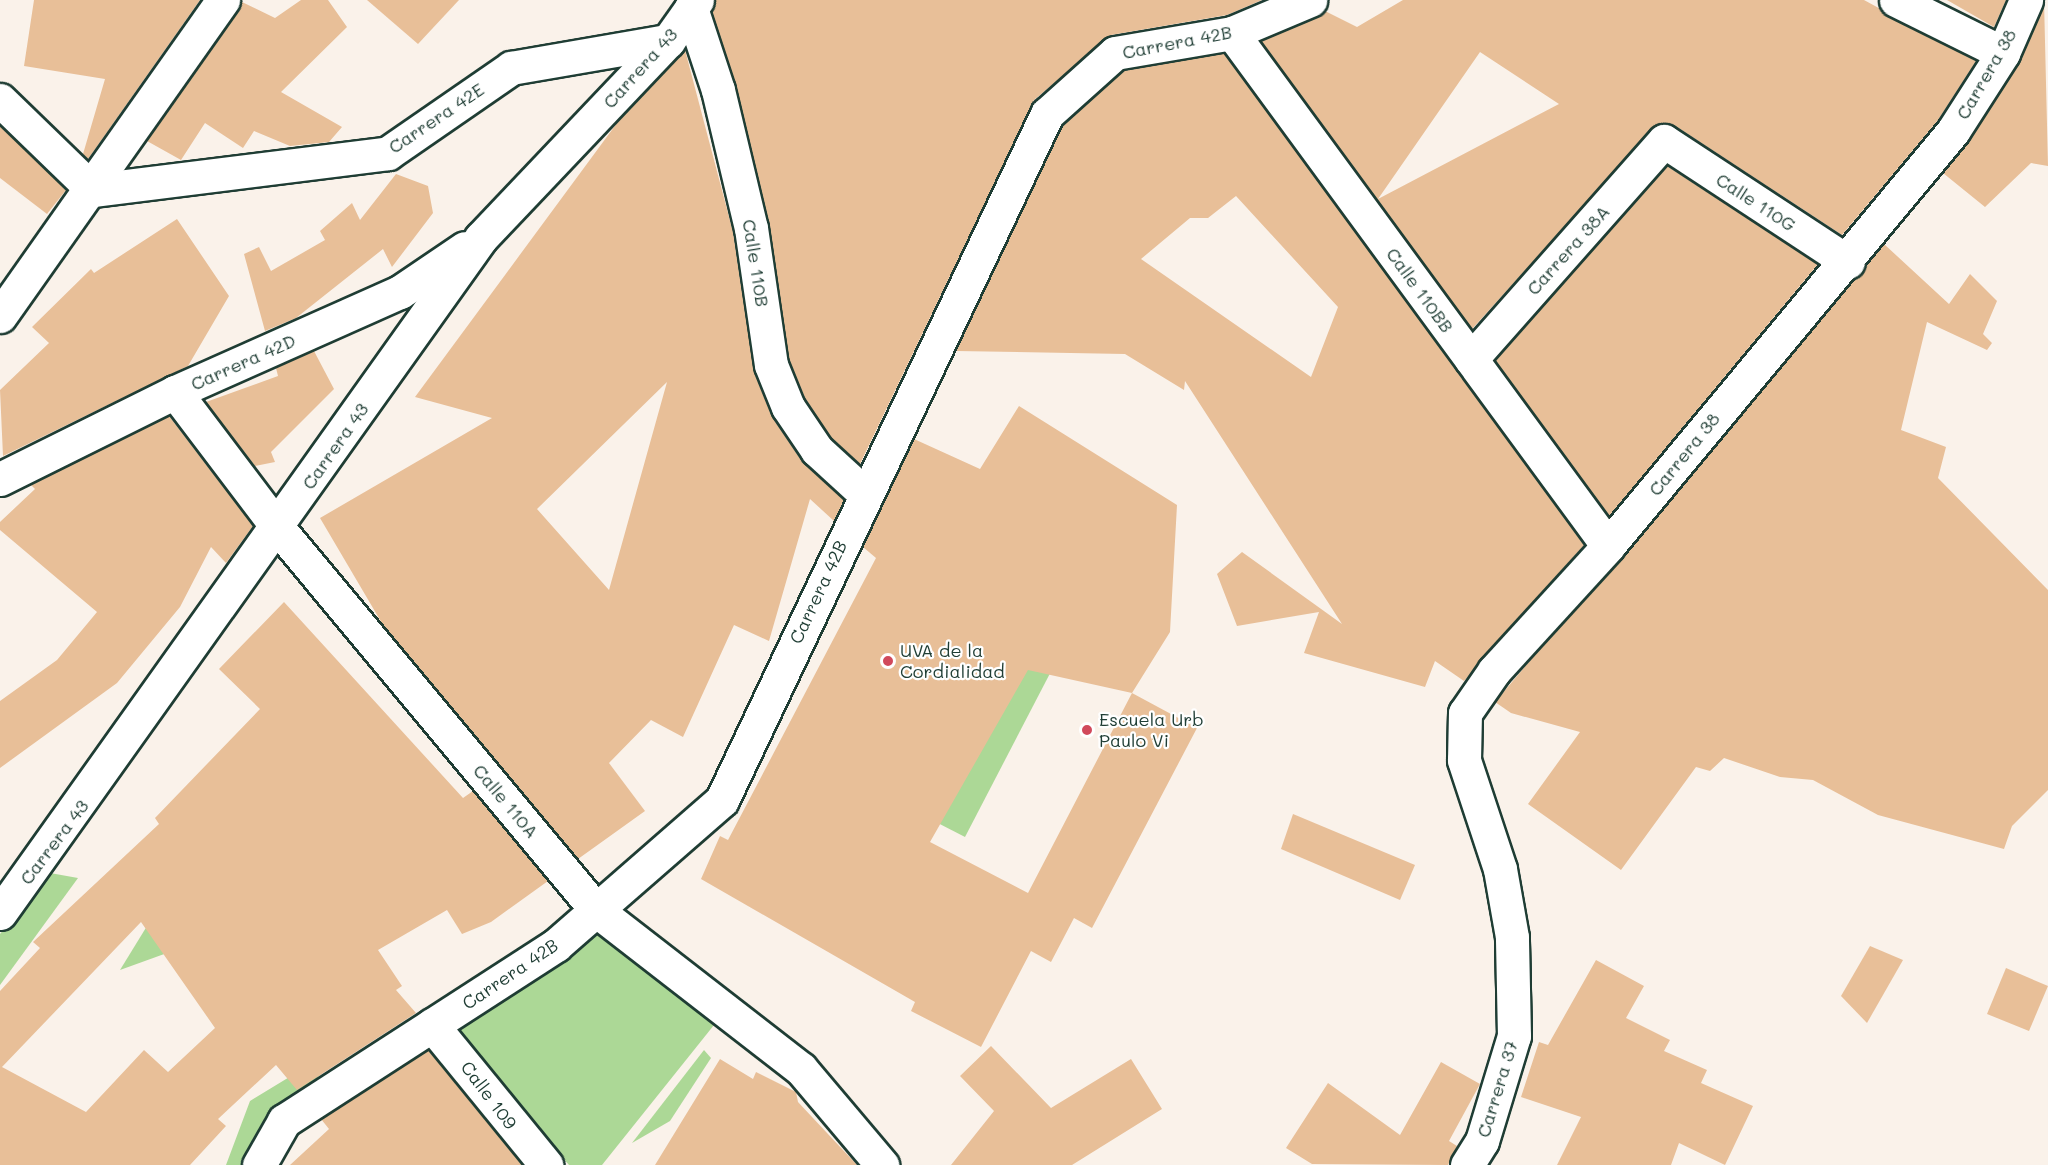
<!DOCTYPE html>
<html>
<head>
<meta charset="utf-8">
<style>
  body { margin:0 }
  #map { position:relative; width:2048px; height:1165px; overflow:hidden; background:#faf2ea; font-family:Mali,sans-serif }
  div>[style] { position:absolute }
  .green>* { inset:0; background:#acd896 }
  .building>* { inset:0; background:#e8bf98 }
  .roads { filter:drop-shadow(2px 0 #1f3d34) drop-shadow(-2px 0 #1f3d34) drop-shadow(0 2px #1f3d34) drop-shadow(0 -2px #1f3d34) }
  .street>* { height:33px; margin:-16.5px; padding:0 16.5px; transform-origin:16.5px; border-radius:16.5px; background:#fff }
  .secondary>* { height:33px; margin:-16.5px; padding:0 16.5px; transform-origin:16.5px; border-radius:16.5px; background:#fff }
  .dots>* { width:16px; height:16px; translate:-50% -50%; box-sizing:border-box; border:3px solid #fff; border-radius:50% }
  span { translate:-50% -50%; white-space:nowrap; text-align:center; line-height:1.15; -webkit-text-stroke:4.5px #fff; paint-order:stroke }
  .street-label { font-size:18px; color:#1f3d34 }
  .poi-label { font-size:18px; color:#1f3d34 }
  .left { translate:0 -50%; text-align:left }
</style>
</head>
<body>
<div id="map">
  <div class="green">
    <div style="clip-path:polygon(957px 606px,1058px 658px,965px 837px,864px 785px)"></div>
    <div style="clip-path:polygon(50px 873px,78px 878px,0 985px,0 934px)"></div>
    <div style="clip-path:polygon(155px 913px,167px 953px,120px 970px)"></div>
    <div style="clip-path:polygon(597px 921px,722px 1015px,602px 1165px,569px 1165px,445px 1025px)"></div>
    <div style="clip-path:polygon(375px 1025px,289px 1103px,242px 1165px,226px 1165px,250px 1101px)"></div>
    <div style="clip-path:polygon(704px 1050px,711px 1058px,670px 1121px,632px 1143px)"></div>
  </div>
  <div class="building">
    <div style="clip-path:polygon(34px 0,200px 0,88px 159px,83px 154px,105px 79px,24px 66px)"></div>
    <div style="clip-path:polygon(301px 0,328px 0,347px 27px,281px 92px,342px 127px,329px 142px,290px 146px,254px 131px,243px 148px,205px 123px,181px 160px,147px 141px,242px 2px,275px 18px)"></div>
    <div style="clip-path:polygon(367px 0,459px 0,418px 44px)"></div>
    <div style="clip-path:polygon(715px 0,1262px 0,1227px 15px,1111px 35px,1034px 100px,860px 464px,831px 438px,805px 398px,789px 360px,769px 224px,712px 11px)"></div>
    <div style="clip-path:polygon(evenodd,1403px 0,1864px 0,1976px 61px,1938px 120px,1842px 235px,1674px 125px,1657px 124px,1472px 329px,1261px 41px,1325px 11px,1357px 27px,1403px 0,1480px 52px,1559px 104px,1378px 199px,1480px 52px)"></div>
    <div style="clip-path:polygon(1947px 0,2006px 0,1994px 27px)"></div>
    <div style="clip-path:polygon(2044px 0,2048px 166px,2031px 163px,1985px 207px,1943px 173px,2019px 63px)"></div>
    <div style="clip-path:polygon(evenodd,685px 50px,733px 232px,754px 372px,772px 417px,801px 460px,844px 500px,834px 521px,810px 499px,769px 641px,734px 625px,683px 737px,651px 720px,609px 763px,645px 811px,578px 859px,383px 625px,320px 518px,492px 418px,415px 397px,620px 119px,685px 50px,667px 382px,609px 590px,537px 509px,667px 382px)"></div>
    <div style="clip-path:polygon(evenodd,1224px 53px,1584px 545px,1464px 681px,1435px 661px,1425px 687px,1304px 653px,1319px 612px,1237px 626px,1217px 574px,1242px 552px,1342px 624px,1185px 381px,1184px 390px,1125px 354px,956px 351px,1062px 125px,1124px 71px,1224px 53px,1236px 196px,1338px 307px,1311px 377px,1141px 259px,1190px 218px,1208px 218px,1236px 196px)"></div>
    <div style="clip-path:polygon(0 126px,66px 190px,47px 214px,0 178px)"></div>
    <div style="clip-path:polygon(1667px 166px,1818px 264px,1609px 516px,1495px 360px)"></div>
    <div style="clip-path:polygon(396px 174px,428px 186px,433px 213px,392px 267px,383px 249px,296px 318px,265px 331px,244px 254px,259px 247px,271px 271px,325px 240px,320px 231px,352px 203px,360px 220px)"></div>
    <div style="clip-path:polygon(177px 219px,229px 296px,188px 366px,3px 456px,0 390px,49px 343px,32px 327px,91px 269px,94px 273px)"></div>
    <div style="clip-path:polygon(1884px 244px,1949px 304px,1970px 274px,1997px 301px,1983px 334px,1992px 343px,1987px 350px,1927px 322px,1901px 430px,1946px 447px,1938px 478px,2048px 590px,2048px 790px,2012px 826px,2004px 849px,1878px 815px,1813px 780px,1780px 777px,1724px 758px,1710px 771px,1696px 767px,1621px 870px,1528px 804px,1580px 732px,1511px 713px,1495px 702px)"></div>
    <div style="clip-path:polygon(314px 351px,334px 389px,271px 452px,275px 462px,255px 466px,206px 402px,278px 376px,276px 368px)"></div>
    <div style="clip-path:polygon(evenodd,1019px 406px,1177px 505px,1170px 632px,1132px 693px,1197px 728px,1092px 928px,1074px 918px,1051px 962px,1031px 951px,981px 1047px,911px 1011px,915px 1002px,701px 879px,720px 836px,728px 840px,876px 558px,863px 547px,914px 439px,980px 469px,1019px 406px,1028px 670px,1132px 693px,1028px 893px,930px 842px,1028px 670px)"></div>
    <div style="clip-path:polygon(169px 416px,253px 526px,226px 563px,211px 547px,180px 607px,117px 683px,0 768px,0 701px,57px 660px,97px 612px,0 530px,0 522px,35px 489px,31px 485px)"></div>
    <div style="clip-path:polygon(evenodd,284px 602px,463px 798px,473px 791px,548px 881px,491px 922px,462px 934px,447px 910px,378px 950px,402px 986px,396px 990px,416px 1013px,297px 1090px,276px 1065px,218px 1119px,226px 1126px,190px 1165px,0 1165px,0 991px,40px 948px,33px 942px,159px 824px,155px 818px,260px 709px,219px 669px,284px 602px,141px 922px,215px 1028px,168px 1072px,144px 1050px,86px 1112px,2px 1067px,141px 922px)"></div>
    <div style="clip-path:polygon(1293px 814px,1415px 865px,1400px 900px,1281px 849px)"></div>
    <div style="clip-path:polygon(1870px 946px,1903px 960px,1867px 1023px,1841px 996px)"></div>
    <div style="clip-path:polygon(1596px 960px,1644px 986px,1626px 1018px,1670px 1040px,1664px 1051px,1707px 1070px,1701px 1083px,1753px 1106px,1725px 1165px,1679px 1143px,1671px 1165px,1557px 1165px,1581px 1117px,1521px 1097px,1539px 1042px,1548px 1045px)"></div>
    <div style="clip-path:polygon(2006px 968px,2048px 986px,2029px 1031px,1987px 1014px)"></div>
    <div style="clip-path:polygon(991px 1046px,1051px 1108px,1131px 1059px,1162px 1109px,1072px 1165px,951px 1165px,994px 1111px,960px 1076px)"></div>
    <div style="clip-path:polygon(428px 1050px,522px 1165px,290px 1165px,329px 1129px,321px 1119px)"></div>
    <div style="clip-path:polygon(720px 1059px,753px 1079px,756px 1072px,796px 1092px,798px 1102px,857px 1165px,655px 1165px)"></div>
    <div style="clip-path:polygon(1441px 1062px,1480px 1084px,1449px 1141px,1457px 1146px,1448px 1165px,1312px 1164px,1286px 1148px,1328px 1083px,1400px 1135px)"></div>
  </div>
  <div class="roads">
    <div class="street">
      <div style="left:1896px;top:0;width:119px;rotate:26.4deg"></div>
      <div style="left:691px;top:8px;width:86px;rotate:71.8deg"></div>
      <div style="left:718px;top:90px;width:142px;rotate:76.6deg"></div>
      <div style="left:751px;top:228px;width:138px;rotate:81.7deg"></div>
      <div style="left:771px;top:365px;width:45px;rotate:68deg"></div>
      <div style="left:788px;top:407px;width:52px;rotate:56deg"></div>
      <div style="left:817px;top:450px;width:64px;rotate:42.5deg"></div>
      <div style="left:1232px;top:33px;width:636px;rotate:53.76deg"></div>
      <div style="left:0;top:100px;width:129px;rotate:44.1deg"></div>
      <div style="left:93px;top:190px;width:297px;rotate:-7.1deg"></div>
      <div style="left:388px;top:153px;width:150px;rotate:-34.6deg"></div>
      <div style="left:511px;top:68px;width:159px;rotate:-9.8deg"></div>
      <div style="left:0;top:316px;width:387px;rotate:-54.8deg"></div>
      <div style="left:1471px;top:359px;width:291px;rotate:-48.5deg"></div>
      <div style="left:1664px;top:141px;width:220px;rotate:33.3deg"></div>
      <div style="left:175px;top:392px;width:171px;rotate:52.9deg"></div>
      <div style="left:278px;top:528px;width:497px;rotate:50.2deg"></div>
      <div style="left:596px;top:910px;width:259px;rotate:37.8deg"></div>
      <div style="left:801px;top:1069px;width:126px;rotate:49.8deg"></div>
      <div style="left:0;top:479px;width:195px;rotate:-26.4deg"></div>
      <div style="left:175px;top:392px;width:246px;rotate:-24deg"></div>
      <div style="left:400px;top:292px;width:78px;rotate:-34.1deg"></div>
      <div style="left:0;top:913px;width:829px;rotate:-54.53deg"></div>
      <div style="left:481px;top:238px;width:272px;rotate:-46.5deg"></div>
      <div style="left:668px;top:41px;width:50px;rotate:-54.7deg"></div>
      <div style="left:432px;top:1025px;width:181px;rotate:50.8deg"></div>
      <div style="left:1467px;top:1165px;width:28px;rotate:-58deg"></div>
      <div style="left:1482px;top:1141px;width:110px;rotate:-73.1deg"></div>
      <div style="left:1514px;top:1036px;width:99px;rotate:-91.2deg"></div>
      <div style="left:1512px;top:937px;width:69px;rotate:-100deg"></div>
      <div style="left:1500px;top:869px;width:115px;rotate:-108.3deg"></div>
      <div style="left:1464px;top:760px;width:47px;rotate:-88.8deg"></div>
      <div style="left:1465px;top:713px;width:51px;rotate:-55.4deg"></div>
      <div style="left:1494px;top:671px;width:169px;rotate:-47.6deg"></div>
      <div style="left:1608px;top:546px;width:540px;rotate:-50.26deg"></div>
      <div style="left:1953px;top:131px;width:93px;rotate:-57.3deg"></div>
      <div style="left:2003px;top:53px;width:58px;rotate:-66.5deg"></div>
    </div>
    <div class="secondary">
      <div style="left:259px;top:1165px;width:51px;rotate:-60.4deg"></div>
      <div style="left:284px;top:1121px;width:324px;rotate:-32.9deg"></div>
      <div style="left:556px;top:945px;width:220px;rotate:-41.1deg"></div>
      <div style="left:722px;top:800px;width:759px;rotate:-64.65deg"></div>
      <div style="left:1047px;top:114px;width:91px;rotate:-41.9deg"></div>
      <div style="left:1115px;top:53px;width:119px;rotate:-9.7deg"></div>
      <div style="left:1232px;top:33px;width:85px;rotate:-22.9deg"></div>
    </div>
  </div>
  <div class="dots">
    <div style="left:888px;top:661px;background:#d1495b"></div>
    <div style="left:1087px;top:730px;background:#d1495b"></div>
  </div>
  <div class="street-label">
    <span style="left:1177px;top:42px;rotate:-11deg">Carrera 42B</span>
    <span style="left:640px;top:68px;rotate:-48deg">Carrera 43</span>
    <span style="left:1986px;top:74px;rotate:-60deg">Carrera 38</span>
    <span style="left:436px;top:118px;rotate:-34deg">Carrera 42E</span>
    <span style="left:1756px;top:202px;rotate:33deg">Calle 110G</span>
    <span style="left:1568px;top:250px;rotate:-48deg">Carrera 38A</span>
    <span style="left:756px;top:263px;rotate:81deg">Calle 110B</span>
    <span style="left:1420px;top:290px;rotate:54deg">Calle 110BB</span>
    <span style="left:243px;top:362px;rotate:-24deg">Carrera 42D</span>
    <span style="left:335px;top:446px;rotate:-55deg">Carrera 43</span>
    <span style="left:1684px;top:454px;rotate:-51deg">Carrera 38</span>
    <span style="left:818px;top:592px;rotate:-65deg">Carrera 42B</span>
    <span style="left:506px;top:801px;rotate:50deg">Calle 110A</span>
    <span style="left:54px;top:842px;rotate:-53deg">Carrera 43</span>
    <span style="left:510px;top:974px;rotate:-34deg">Carrera 42B</span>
    <span style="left:1497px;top:1089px;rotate:-73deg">Carrera 37</span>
    <span style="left:489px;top:1095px;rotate:53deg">Calle 109</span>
  </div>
  <div class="poi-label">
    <span class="left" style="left:900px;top:661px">UVA de la<br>Cordialidad</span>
    <span class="left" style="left:1099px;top:730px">Escuela Urb<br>Paulo Vi</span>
  </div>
</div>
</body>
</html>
